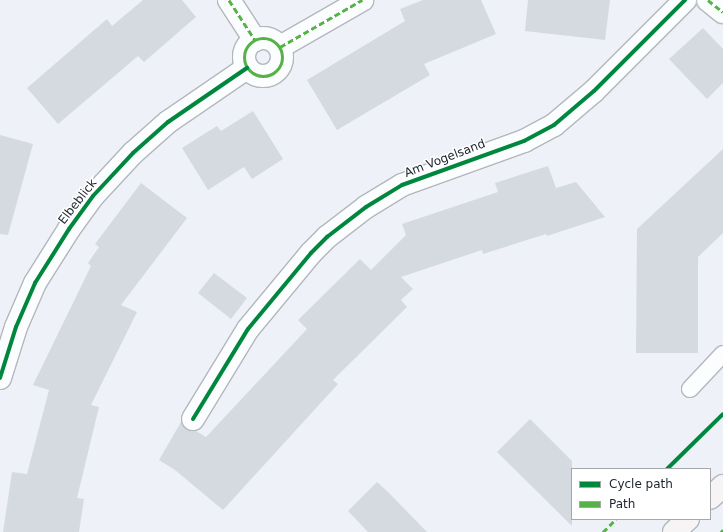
<!DOCTYPE html>
<html>
<head>
<meta charset="utf-8">
<style>
  body { margin:0 }
  #map { position:relative; width:723px; height:532px; overflow:hidden; background:#eef1f7; font-family:"DejaVu Sans",sans-serif }
  div>[style] { position:absolute }
  .building>* { inset:0; background:#d5dae1 }
  .roads { filter:drop-shadow(1px 0 #b3b7be) drop-shadow(-1px 0 #b3b7be) drop-shadow(0 1px #b3b7be) drop-shadow(0 -1px #b3b7be) }
  .service>* { height:16px; margin:-8px; padding:0 8px; transform-origin:8px; border-radius:8px; background:#fcfdfe }
  .minor>* { height:22px; margin:-11px; padding:0 11px; transform-origin:11px; border-radius:11px; background:#fcfdfe }
  .minor>.ring { margin:-11px; padding:0; box-sizing:content-box; background:none; border:22px solid #fcfdfe; border-radius:50% }
  .primary>* { height:22px; margin:-11px; padding:0 11px; transform-origin:11px; border-radius:11px; background:#f6f4f4 }
  .quiet>* { height:3px; margin-top:-1.5px; transform-origin:0; background:repeating-linear-gradient(90deg,#55b246 0 6px,transparent 0 9px) }
  .quiet>.ring { margin:-1.5px; padding:0; box-sizing:content-box; background:none; border:3px solid #55b246; border-radius:50% }
  .cycleway>* { height:4px; margin:-2px; padding:0 2px; transform-origin:2px; border-radius:2px; background:#00873e }
  span { translate:-50% -50%; white-space:nowrap; text-align:center; line-height:1.15; -webkit-text-stroke:3px #fff; paint-order:stroke }
  .street-label { font-size:12px; color:#1d232c }
  .legend { position:absolute; left:571px; top:468px; width:140px; height:52px; box-sizing:border-box; background:#fff; border:1px solid #a5a7ab; margin:0; padding:5px 7px; list-style:none; font-size:12px; color:#1d232c }
  .legend li { display:flex; align-items:center; gap:8px; height:20px }
  .legend b { width:20px; border:1px solid #a5a7ab }
</style>
</head>
<body>
<div id="map">
  <div class="building">
    <div style="clip-path:polygon(143px 0,182px 0,196px 17px,144px 62px,138px 56px,58px 124px,27px 88px,107px 19px,112px 26px)"></div>
    <div style="clip-path:polygon(423px 0,481px 0,496px 34px,424px 64px,430px 75px,337px 130px,307px 80px,405px 21px,400px 9px)"></div>
    <div style="clip-path:polygon(528px 0,610px 0,605px 40px,525px 31px)"></div>
    <div style="clip-path:polygon(703px 28px,723px 49px,723px 83px,707px 99px,669px 59px)"></div>
    <div style="clip-path:polygon(253px 111px,283px 159px,252px 179px,244px 167px,208px 190px,182px 148px,217px 126px,221px 131px)"></div>
    <div style="clip-path:polygon(0 135px,33px 144px,8px 235px,0 234px)"></div>
    <div style="clip-path:polygon(723px 149px,723px 233px,698px 257px,698px 353px,636px 353px,637px 229px)"></div>
    <div style="clip-path:polygon(548px 166px,556px 188px,576px 182px,605px 217px,547px 236px,546px 234px,483px 254px,482px 250px,401px 277px,413px 289px,401px 300px,407px 307px,333px 380px,338px 384px,223px 510px,175px 470px,159px 460px,181px 422px,187px 430px,196px 431px,206px 437px,307px 329px,298px 320px,360px 259px,371px 270px,406px 235px,402px 224px,498px 192px,495px 183px)"></div>
    <div style="clip-path:polygon(141px 183px,187px 218px,121px 305px,137px 312px,91px 405px,99px 407px,77px 498px,84px 499px,79px 532px,3px 532px,12px 472px,27px 474px,49px 390px,33px 385px,91px 266px,88px 263px,99px 247px,95px 244px)"></div>
    <div style="clip-path:polygon(214px 273px,247px 298px,231px 319px,198px 293px)"></div>
    <div style="clip-path:polygon(530px 419px,572px 461px,572px 526px,497px 452px)"></div>
    <div style="clip-path:polygon(377px 482px,388px 492px,427px 532px,368px 532px,348px 511px)"></div>
  </div>
  <div class="roads">
    <div class="service">
      <div style="left:690px;top:389px;width:48px;rotate:-46.7deg"></div>
    </div>
    <div class="minor">
      <div style="left:229px;top:0;width:48px;rotate:57deg"></div>
      <div style="left:708px;top:0;width:19px;rotate:39deg"></div>
      <div class="ring" style="left:244px;top:38px;width:16px;height:16px"></div>
      <div style="left:280px;top:47px;width:95px;rotate:-29.8deg"></div>
      <div style="left:0;top:378px;width:53px;rotate:-72.6deg"></div>
      <div style="left:16px;top:327px;width:48px;rotate:-66.6deg"></div>
      <div style="left:35px;top:283px;width:64px;rotate:-57.8deg"></div>
      <div style="left:69px;top:229px;width:41px;rotate:-54deg"></div>
      <div style="left:93px;top:196px;width:59px;rotate:-47.1deg"></div>
      <div style="left:133px;top:153px;width:47px;rotate:-41.5deg"></div>
      <div style="left:168px;top:122px;width:96px;rotate:-34.4deg"></div>
      <div style="left:193px;top:419px;width:105px;rotate:-58.6deg"></div>
      <div style="left:248px;top:329px;width:99px;rotate:-50.3deg"></div>
      <div style="left:311px;top:253px;width:23px;rotate:-45deg"></div>
      <div style="left:327px;top:237px;width:49px;rotate:-37.6deg"></div>
      <div style="left:366px;top:207px;width:42px;rotate:-31.4deg"></div>
      <div style="left:402px;top:185px;width:130px;rotate:-19.8deg"></div>
      <div style="left:524px;top:141px;width:34px;rotate:-28deg"></div>
      <div style="left:554px;top:125px;width:52px;rotate:-40.4deg"></div>
      <div style="left:594px;top:91px;width:129px;rotate:-45deg"></div>
    </div>
    <div class="primary">
      <div style="left:710px;top:498px;width:18px;rotate:-43deg"></div>
      <div style="left:674px;top:532px;width:19px;rotate:-43deg"></div>
    </div>
  </div>
  <div class="quiet">
    <div style="left:229px;top:0;width:48px;rotate:57deg"></div>
    <div style="left:708px;top:0;width:19px;rotate:39deg"></div>
    <div class="ring" style="left:244px;top:38px;width:35px;height:35px"></div>
    <div style="left:280px;top:47px;width:95px;rotate:-29.8deg"></div>
    <div style="left:603px;top:532px;width:18px;rotate:-45deg"></div>
    <div style="left:721px;top:532px;width:3px;rotate:-45deg"></div>
  </div>
  <div class="cycleway">
    <div style="left:0;top:378px;width:53px;rotate:-72.6deg"></div>
    <div style="left:16px;top:327px;width:48px;rotate:-66.6deg"></div>
    <div style="left:35px;top:283px;width:64px;rotate:-57.8deg"></div>
    <div style="left:69px;top:229px;width:41px;rotate:-54deg"></div>
    <div style="left:93px;top:196px;width:59px;rotate:-47.1deg"></div>
    <div style="left:133px;top:153px;width:47px;rotate:-41.5deg"></div>
    <div style="left:168px;top:122px;width:96px;rotate:-34.4deg"></div>
    <div style="left:193px;top:419px;width:105px;rotate:-58.6deg"></div>
    <div style="left:248px;top:329px;width:99px;rotate:-50.3deg"></div>
    <div style="left:311px;top:253px;width:23px;rotate:-45deg"></div>
    <div style="left:327px;top:237px;width:49px;rotate:-37.6deg"></div>
    <div style="left:366px;top:207px;width:42px;rotate:-31.4deg"></div>
    <div style="left:402px;top:185px;width:130px;rotate:-19.8deg"></div>
    <div style="left:524px;top:141px;width:34px;rotate:-28deg"></div>
    <div style="left:554px;top:125px;width:52px;rotate:-40.4deg"></div>
    <div style="left:594px;top:91px;width:129px;rotate:-45deg"></div>
    <div style="left:667px;top:469px;width:78px;rotate:-44.5deg"></div>
  </div>
  <div class="street-label">
    <span style="left:445px;top:159px;rotate:-21deg">Am Vogelsand</span>
    <span style="left:78px;top:202px;rotate:-52deg">Elbeblick</span>
  </div>
  <ul class="legend">
  <li><b style="height:5px;background:#00873e"></b>Cycle path</li>
  <li><b style="height:5px;background:#55b246"></b>Path</li>
  </ul>
</div>
</body>
</html>
